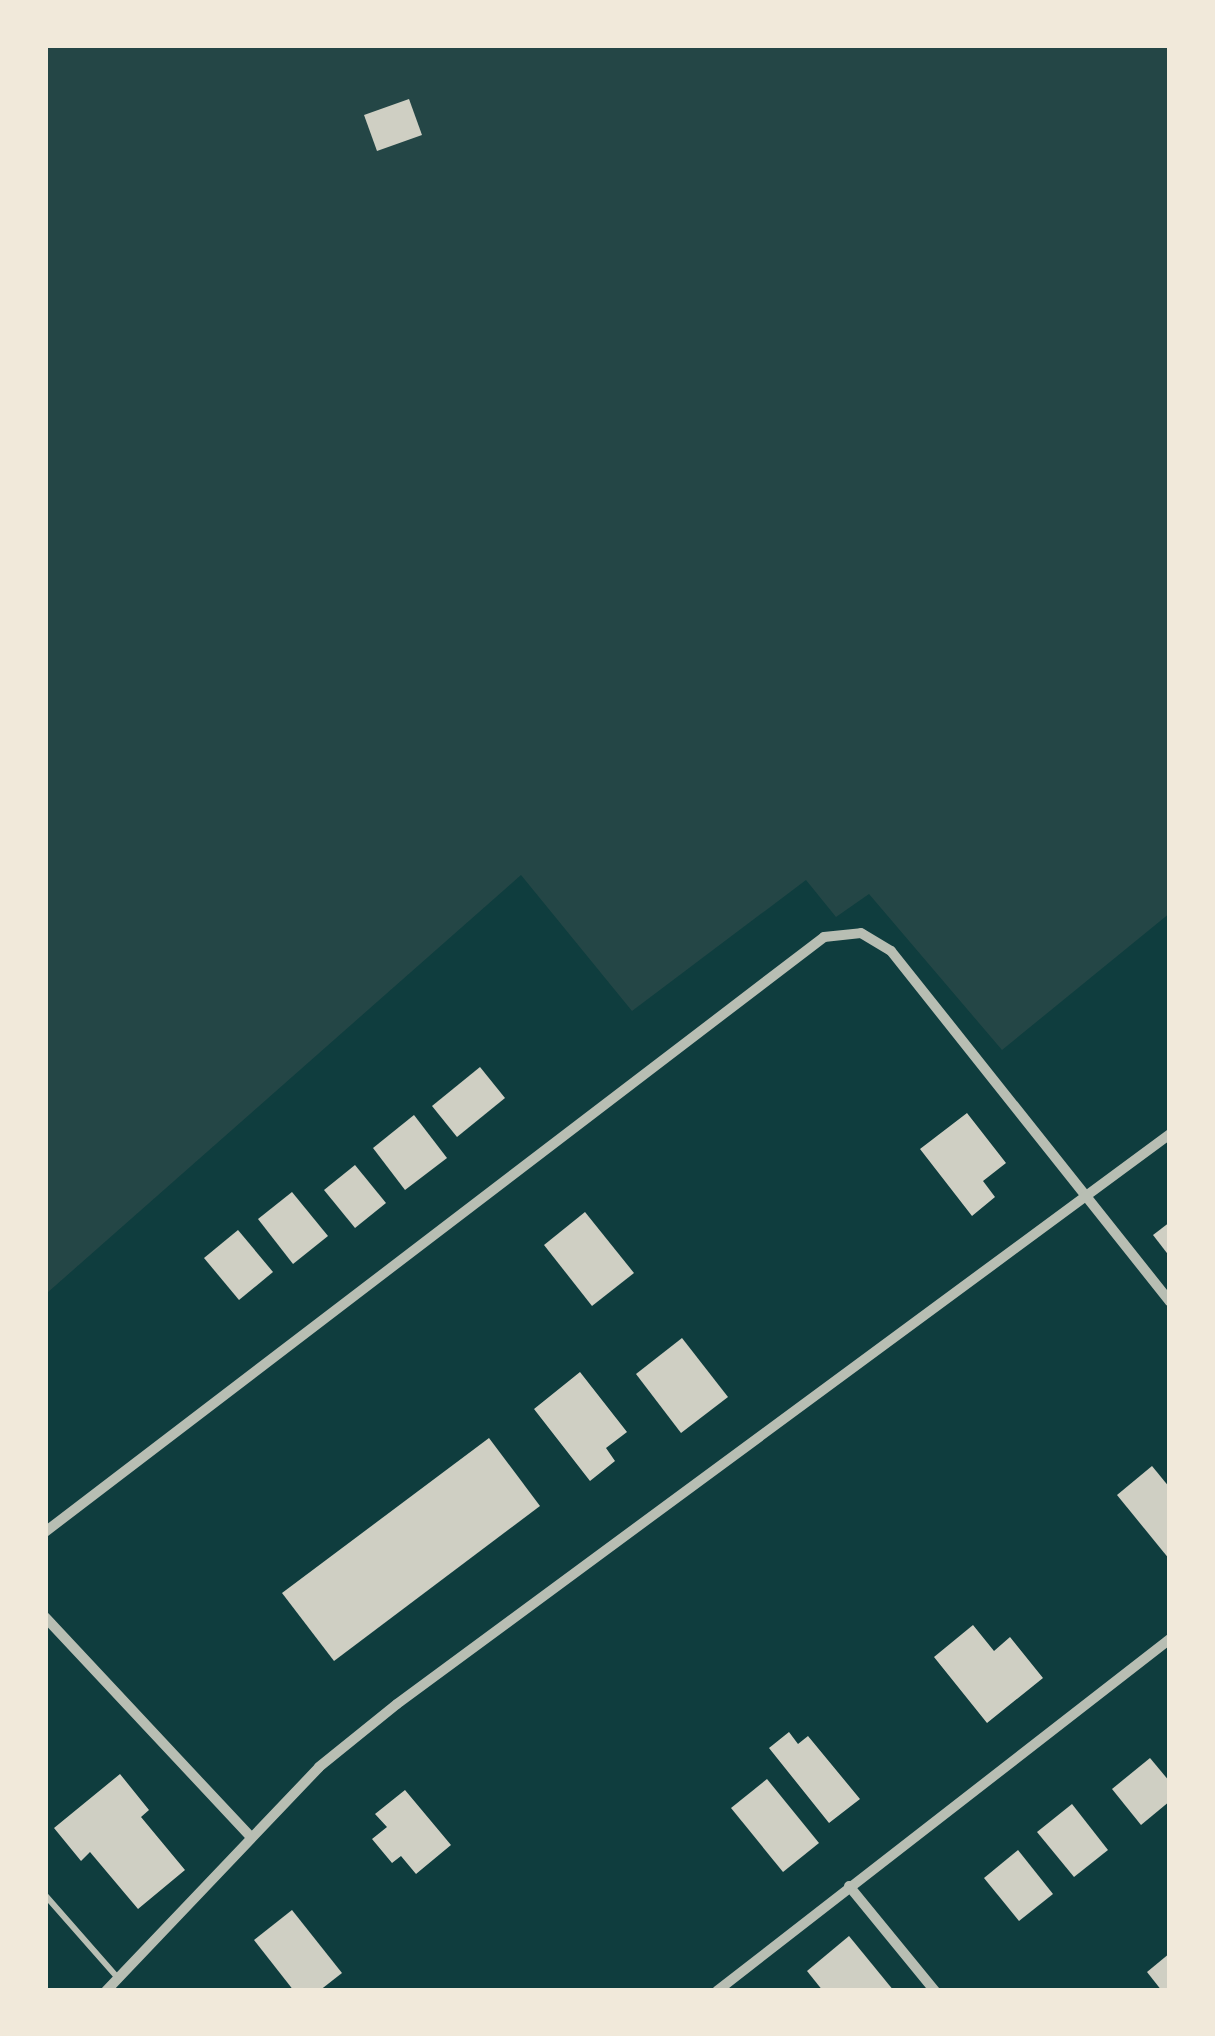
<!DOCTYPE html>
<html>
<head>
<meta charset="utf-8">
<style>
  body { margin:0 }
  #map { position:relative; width:1215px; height:2036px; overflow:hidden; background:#0f3d3e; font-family:Mulish,sans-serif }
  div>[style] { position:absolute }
  .green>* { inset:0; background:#244646 }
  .building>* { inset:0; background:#cfcfc3 }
  .service>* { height:6px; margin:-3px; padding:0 3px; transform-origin:3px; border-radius:3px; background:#b8beb3 }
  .minor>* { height:10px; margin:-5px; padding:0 5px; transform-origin:5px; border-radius:5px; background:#b8beb3 }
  span { translate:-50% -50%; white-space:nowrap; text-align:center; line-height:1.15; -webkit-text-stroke:10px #f1e9da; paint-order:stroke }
  .frame { position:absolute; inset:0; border:48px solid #f1e9da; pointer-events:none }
</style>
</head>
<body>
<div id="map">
  <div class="green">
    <div style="clip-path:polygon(45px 45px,1170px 45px,1170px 913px,1002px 1050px,869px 894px,836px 917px,806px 880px,632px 1011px,521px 875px,47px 1293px)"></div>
  </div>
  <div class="building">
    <div style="clip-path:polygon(409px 99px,422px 135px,377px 151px,364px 115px)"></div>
    <div style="clip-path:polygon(480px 1067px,505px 1098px,457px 1137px,432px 1106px)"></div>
    <div style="clip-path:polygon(967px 1113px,1006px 1163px,983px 1181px,995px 1197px,972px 1216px,920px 1149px)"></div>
    <div style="clip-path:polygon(414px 1115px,447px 1158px,405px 1190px,373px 1148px)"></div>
    <div style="clip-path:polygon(355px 1165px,386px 1203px,355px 1228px,324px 1190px)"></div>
    <div style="clip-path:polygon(292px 1192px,328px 1236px,293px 1264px,258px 1219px)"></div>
    <div style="clip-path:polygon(585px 1212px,634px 1273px,592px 1306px,544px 1245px)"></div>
    <div style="clip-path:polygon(1170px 1222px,1170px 1257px,1153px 1235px)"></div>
    <div style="clip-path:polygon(238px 1230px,273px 1272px,239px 1300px,204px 1258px)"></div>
    <div style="clip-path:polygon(682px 1338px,728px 1397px,681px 1433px,636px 1374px)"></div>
    <div style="clip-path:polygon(580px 1372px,627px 1432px,606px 1448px,615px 1461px,590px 1481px,534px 1409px)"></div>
    <div style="clip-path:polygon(489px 1438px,540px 1506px,334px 1661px,282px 1593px)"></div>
    <div style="clip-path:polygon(1152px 1466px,1170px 1488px,1170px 1560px,1117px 1495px)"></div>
    <div style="clip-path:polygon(973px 1625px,994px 1651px,1010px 1637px,1043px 1678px,987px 1723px,934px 1657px)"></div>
    <div style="clip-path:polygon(789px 1732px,798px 1744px,808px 1736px,860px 1799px,829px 1823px,769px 1748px)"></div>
    <div style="clip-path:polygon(1150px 1758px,1170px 1782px,1170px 1801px,1141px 1825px,1112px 1789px)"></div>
    <div style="clip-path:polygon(120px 1774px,149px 1810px,141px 1817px,185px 1870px,138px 1909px,90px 1852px,81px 1861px,54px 1828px)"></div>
    <div style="clip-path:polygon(767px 1779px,819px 1843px,783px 1872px,731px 1808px)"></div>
    <div style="clip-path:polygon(405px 1790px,451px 1845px,416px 1874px,401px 1856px,392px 1863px,372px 1839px,387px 1827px,375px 1814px)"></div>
    <div style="clip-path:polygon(1072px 1804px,1108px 1850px,1074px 1877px,1037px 1832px)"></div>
    <div style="clip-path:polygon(1018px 1850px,1053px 1894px,1019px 1921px,984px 1878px)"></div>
    <div style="clip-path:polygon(292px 1910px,342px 1973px,319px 1991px,294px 1991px,254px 1940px)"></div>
    <div style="clip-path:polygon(849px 1936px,894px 1991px,823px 1991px,807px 1971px)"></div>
    <div style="clip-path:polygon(1170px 1953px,1170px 1991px,1162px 1991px,1147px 1972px)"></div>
  </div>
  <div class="service">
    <div style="left:45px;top:1895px;width:111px;rotate:48.7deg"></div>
  </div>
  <div class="minor">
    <div style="left:45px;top:1532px;width:980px;rotate:-37.37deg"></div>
    <div style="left:824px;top:937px;width:37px;rotate:-6deg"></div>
    <div style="left:861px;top:933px;width:35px;rotate:31deg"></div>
    <div style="left:891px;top:951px;width:448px;rotate:51.5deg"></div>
    <div style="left:45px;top:1617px;width:301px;rotate:46.9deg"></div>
    <div style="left:849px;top:1886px;width:136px;rotate:50.7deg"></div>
    <div style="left:106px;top:1991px;width:309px;rotate:-46.4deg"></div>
    <div style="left:319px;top:1767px;width:100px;rotate:-38.9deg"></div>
    <div style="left:397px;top:1704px;width:960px;rotate:-36.4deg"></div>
    <div style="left:717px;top:1991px;width:574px;rotate:-37.85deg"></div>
  </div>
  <div class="frame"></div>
</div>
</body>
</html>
